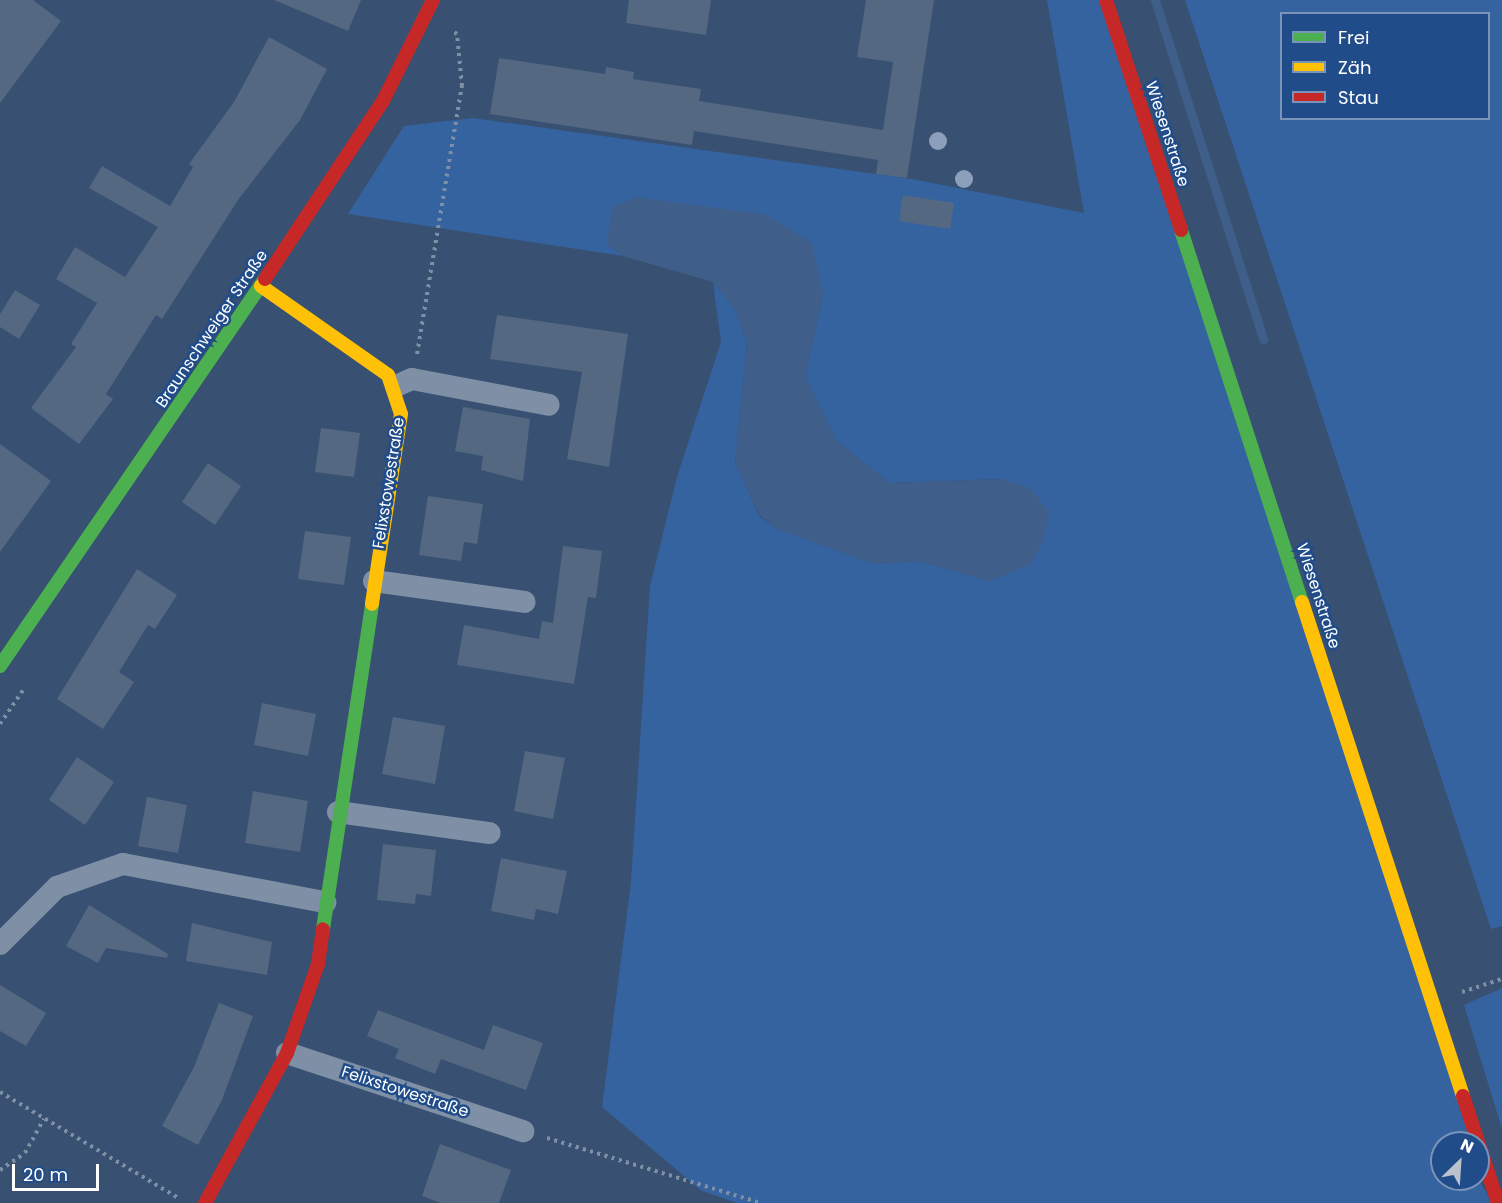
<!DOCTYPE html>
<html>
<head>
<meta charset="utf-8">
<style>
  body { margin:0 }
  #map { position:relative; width:1502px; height:1203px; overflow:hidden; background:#385071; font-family:Poppins,sans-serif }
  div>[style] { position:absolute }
  .green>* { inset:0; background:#35639f }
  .water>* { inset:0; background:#3f5f8a }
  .stream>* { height:9px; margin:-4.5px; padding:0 4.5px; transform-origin:4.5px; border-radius:4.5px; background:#3f5f8a }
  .building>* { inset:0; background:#546882 }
  .path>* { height:4px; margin-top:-2px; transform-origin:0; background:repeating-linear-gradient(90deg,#7f90a6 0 3px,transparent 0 7.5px) }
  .street>* { height:22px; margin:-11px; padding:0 11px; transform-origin:11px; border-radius:11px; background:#7f90a6 }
  .fast>* { height:14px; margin:-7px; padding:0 7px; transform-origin:7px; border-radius:7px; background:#4caf50 }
  .slow>* { height:14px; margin:-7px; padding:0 7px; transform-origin:7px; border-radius:7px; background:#ffc107 }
  .jam>* { height:14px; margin:-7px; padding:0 7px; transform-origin:7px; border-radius:7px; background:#c62828 }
  .trees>* { width:18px; height:18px; margin:-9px; border-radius:50%; background:#8ca0bb }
  span { translate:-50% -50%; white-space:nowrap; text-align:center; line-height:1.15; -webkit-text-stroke:5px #204c89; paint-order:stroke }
  .street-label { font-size:16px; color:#fff }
  .legend { position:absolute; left:1280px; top:12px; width:210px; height:108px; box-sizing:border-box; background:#204c89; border:2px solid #7994b8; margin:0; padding:8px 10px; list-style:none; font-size:18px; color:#fff }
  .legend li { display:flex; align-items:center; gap:12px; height:30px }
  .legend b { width:30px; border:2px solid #7994b8 }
  .north { position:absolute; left:1430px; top:1131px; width:60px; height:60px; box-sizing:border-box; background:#204c89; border:2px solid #7994b8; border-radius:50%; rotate:25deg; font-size:16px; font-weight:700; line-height:24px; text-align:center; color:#fff }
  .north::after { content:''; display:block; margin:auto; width:21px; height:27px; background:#b9c2cd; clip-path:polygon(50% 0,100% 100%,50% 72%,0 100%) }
  .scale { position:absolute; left:12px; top:1164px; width:87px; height:27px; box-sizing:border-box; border:3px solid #fff; border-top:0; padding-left:8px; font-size:18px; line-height:21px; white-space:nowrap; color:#fff; -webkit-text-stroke:4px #204c89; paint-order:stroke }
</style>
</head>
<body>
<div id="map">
  <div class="green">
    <div style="clip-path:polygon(1047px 0,1101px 0,1473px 1143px,1442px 1143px,1442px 1179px,1478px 1179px,1493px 1203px,738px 1203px,702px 1191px,602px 1107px,631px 882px,650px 586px,677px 477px,721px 342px,713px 282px,735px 309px,747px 343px,735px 462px,760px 517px,780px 530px,875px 564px,919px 561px,989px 581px,1002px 479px,889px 483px,836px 440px,805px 377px,823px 294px,607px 244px,623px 256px,348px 214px,404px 126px,473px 118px,912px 179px,1084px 213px)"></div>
    <div style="clip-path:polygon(evenodd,1185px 0,1502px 0,1502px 926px,1491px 929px,1185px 0,1282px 14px,1488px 14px,1488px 118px,1282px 118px,1282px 14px)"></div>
    <div style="clip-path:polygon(1502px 988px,1502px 1129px,1464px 1005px)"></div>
  </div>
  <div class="water">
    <div style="clip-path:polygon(637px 197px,767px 215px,812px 243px,823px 294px,805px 377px,836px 440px,889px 483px,1002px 479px,1030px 488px,1049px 512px,1044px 539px,1030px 565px,989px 581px,919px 561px,875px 564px,780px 530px,760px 516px,735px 462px,747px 343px,735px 310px,713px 282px,623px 256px,607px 244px,612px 207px)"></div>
  </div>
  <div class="stream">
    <div style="left:1155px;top:0;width:356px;rotate:72.3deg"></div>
  </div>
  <div class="building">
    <div style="clip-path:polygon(0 0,33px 0,61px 21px,0 103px)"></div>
    <div style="clip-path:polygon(274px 0,361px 0,348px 31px)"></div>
    <div style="clip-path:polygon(629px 0,711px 0,706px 35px,626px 23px)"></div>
    <div style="clip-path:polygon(866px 0,934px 0,907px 178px,876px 174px,878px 160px,694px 131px,692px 145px,490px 114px,499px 58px,605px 74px,606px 67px,634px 72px,633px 79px,701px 89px,699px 101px,883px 130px,893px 62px,857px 57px)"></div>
    <div style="clip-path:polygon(269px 37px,327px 69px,300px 120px,238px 200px,162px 319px,156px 315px,106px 394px,113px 399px,79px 444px,31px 408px,76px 347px,71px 344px,97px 303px,56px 279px,75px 247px,125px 277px,158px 227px,89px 188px,102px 166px,170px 206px,193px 167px,189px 164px,234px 102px)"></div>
    <div style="clip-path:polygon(903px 195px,954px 203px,950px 229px,899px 221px)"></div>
    <div style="clip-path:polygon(15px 290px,40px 305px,19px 339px,0 327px,0 314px)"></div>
    <div style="clip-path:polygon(497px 315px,628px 334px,609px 467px,567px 459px,582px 372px,490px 359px)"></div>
    <div style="clip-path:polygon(463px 407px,530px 419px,523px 481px,481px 470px,483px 456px,455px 451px)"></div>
    <div style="clip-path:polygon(321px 428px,360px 433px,354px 477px,315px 472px)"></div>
    <div style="clip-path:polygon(0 444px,51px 481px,0 552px)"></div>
    <div style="clip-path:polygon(208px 463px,241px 486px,215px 525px,182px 502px)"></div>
    <div style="clip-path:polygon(428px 496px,483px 504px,477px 544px,464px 542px,461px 561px,419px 555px)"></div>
    <div style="clip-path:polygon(305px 531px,351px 537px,344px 585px,298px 579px)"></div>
    <div style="clip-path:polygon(563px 546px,602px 551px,596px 598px,588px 597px,574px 684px,457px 665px,464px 625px,539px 639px,542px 621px,553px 623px)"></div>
    <div style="clip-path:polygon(137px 569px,177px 595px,155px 629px,148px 625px,119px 672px,134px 682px,103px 729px,57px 699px)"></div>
    <div style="clip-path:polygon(262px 703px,316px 714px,308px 756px,254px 745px)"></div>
    <div style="clip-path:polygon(393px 717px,445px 726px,435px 784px,382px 774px)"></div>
    <div style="clip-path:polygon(525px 751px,565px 758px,553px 819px,514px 811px)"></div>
    <div style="clip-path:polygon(77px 757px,114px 782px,85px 825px,49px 800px)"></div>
    <div style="clip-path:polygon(253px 791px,308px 801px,300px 852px,245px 843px)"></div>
    <div style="clip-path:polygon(147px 797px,187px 805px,178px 853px,138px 846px)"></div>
    <div style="clip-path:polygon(383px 844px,436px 850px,431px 896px,416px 894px,415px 904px,377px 900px)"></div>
    <div style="clip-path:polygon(501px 858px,567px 871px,558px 914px,536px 909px,534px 920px,491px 911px)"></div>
    <div style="clip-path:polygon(89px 905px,168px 954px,167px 958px,106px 948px,98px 963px,66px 946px)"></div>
    <div style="clip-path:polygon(192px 923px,272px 942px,267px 975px,186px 961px)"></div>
    <div style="clip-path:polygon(0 985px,46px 1013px,26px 1046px,0 1031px)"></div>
    <div style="clip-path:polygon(219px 1003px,253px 1016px,222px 1100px,198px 1145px,162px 1126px,194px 1067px)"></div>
    <div style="clip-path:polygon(378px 1010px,484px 1050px,493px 1025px,543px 1043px,526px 1090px,441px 1059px,435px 1074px,395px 1058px,399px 1049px,367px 1036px)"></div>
    <div style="clip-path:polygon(440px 1144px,511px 1170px,499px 1203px,441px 1203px,422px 1196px)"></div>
  </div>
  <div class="path">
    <div style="left:417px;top:354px;width:272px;rotate:-80.5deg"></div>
    <div style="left:462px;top:86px;width:52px;rotate:-95.5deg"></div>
    <div style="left:457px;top:34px;width:7px;rotate:-146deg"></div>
    <div style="left:0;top:724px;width:41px;rotate:-55.9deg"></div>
    <div style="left:1462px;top:992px;width:42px;rotate:-18deg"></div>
    <div style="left:0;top:1092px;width:206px;rotate:30.7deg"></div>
    <div style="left:547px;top:1138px;width:224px;rotate:16.9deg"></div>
    <div style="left:0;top:1170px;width:30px;rotate:-34deg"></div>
    <div style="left:25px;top:1153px;width:39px;rotate:-61deg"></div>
  </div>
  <div class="street">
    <div style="left:396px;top:386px;width:17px;rotate:-24deg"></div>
    <div style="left:412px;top:379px;width:139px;rotate:10.7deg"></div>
    <div style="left:374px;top:581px;width:152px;rotate:7.9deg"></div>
    <div style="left:338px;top:812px;width:153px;rotate:7.9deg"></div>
    <div style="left:0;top:944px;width:81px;rotate:-45deg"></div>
    <div style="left:57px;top:887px;width:70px;rotate:-19.2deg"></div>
    <div style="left:123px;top:864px;width:206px;rotate:10.7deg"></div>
    <div style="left:287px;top:1053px;width:249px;rotate:18.3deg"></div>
  </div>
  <div class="fast">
    <div style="left:1181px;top:230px;width:391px;rotate:72deg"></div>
    <div style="left:0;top:666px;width:469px;rotate:-55.6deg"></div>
    <div style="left:323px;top:929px;width:329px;rotate:-81.4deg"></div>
  </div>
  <div class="slow">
    <div style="left:261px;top:286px;width:155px;rotate:35deg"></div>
    <div style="left:388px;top:375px;width:41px;rotate:71.6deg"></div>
    <div style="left:401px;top:414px;width:192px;rotate:98.7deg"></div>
    <div style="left:1302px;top:602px;width:520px;rotate:71.95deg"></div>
  </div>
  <div class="jam">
    <div style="left:1106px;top:0;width:242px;rotate:71.9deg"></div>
    <div style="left:265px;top:279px;width:214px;rotate:-56.5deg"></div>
    <div style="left:383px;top:101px;width:113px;rotate:-63.7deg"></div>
    <div style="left:1463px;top:1096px;width:113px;rotate:71.9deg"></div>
    <div style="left:205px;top:1203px;width:171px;rotate:-61.3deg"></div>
    <div style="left:287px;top:1053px;width:94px;rotate:-70.8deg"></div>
    <div style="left:318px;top:964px;width:35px;rotate:-82deg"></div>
  </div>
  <div class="trees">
    <div style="left:938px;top:141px"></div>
    <div style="left:964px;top:179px"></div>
  </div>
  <div class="street-label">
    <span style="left:1167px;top:134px;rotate:72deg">Wiesenstraße</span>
    <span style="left:212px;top:329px;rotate:-56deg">Braunschweiger Straße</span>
    <span style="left:389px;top:483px;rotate:-81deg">Felixstowestraße</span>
    <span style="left:1318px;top:596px;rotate:72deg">Wiesenstraße</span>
    <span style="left:405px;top:1092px;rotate:18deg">Felixstowestraße</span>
  </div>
  <ul class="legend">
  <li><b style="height:8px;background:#4caf50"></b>Frei</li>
  <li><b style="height:8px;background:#ffc107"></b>Zäh</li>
  <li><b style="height:8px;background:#c62828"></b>Stau</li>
  </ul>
  <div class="north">N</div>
  <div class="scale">20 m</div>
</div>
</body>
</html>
